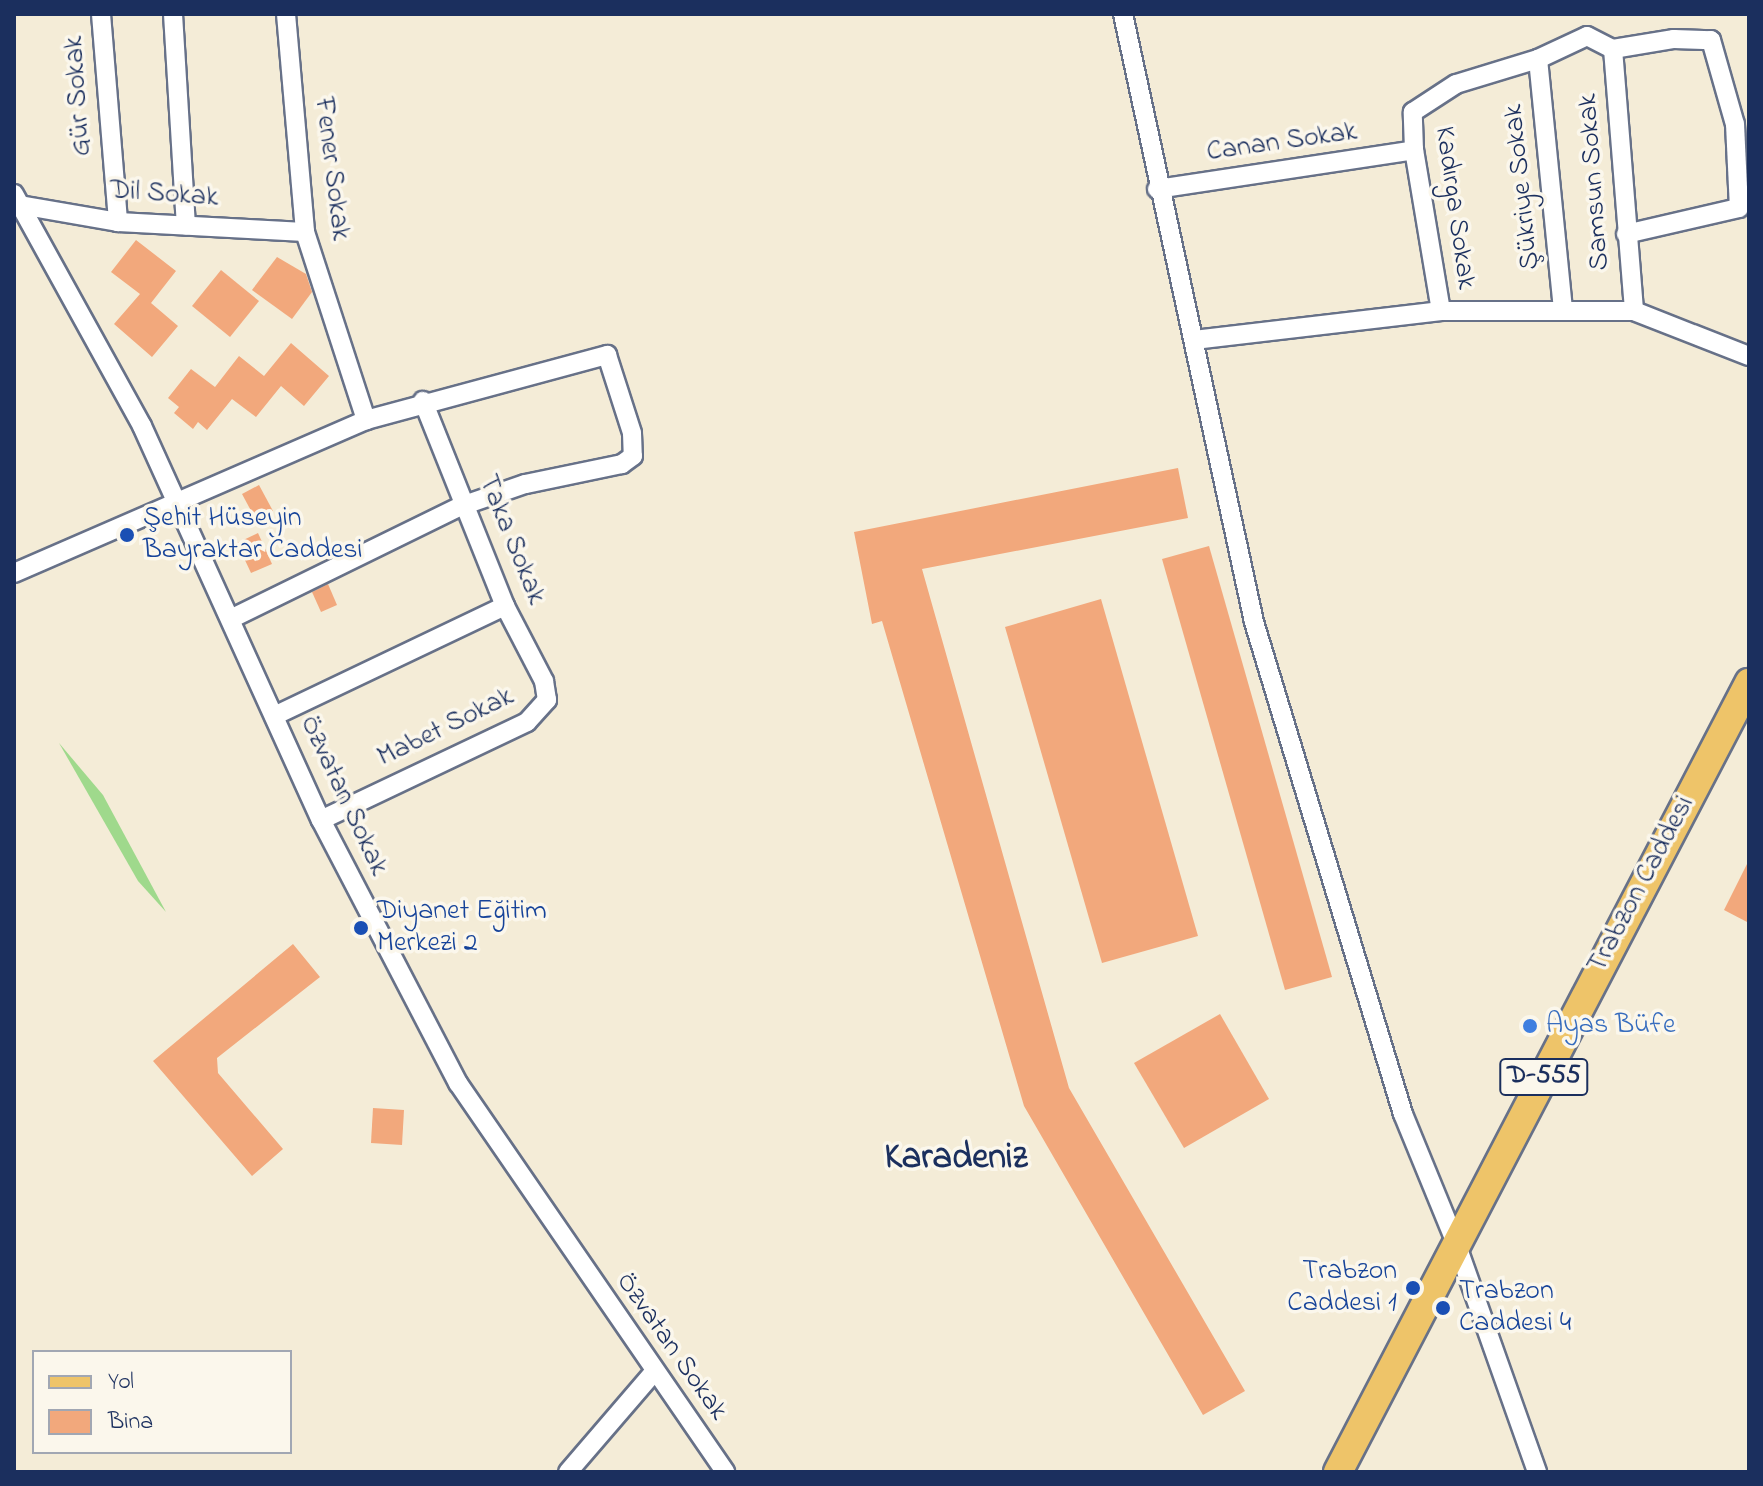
<!DOCTYPE html>
<html>
<head>
<meta charset="utf-8">
<style>
  body { margin:0 }
  #map { position:relative; width:1763px; height:1486px; overflow:hidden; background:#f4ecd7; font-family:"Indie Flower",sans-serif }
  div>[style] { position:absolute }
  .green>* { inset:0; background:#9fd98c }
  .building>* { inset:0; background:#f2a87c }
  .roads { filter:drop-shadow(2px 0 #677188) drop-shadow(-2px 0 #677188) drop-shadow(0 2px #677188) drop-shadow(0 -2px #677188) }
  .minor>* { height:18px; margin:-9px; padding:0 9px; transform-origin:9px; border-radius:9px; background:#fff }
  .primary>* { height:28px; margin:-14px; padding:0 14px; transform-origin:14px; border-radius:14px; background:#eec469 }
  .dots>* { width:22px; height:22px; translate:-50% -50%; box-sizing:border-box; border:4px solid #fbf7ec; border-radius:50% }
  span { translate:-50% -50%; white-space:nowrap; text-align:center; line-height:1.15; -webkit-text-stroke:7px #fbf7ec; paint-order:stroke }
  .shield-label span { padding:2px 6px; background:#fbf7ec; border:2px solid; border-radius:6px; -webkit-text-stroke-width:0 }
  .shield-label { font-size:26px; color:#1b2f5e; font-weight:700 }
  .street-label { font-size:28px; color:#1b2f5e }
  .transit-label { font-size:28px; color:#164399 }
  .left { translate:0 -50%; text-align:left }
  .right { translate:-100% -50%; text-align:right }
  .shop-label { font-size:28px; color:#366cbe }
  .district-label { font-size:36px; color:#1b2f5e; font-weight:700 }
  .frame { position:absolute; inset:0; border:16px solid #1b2f5e; pointer-events:none }
  .legend { position:absolute; left:32px; top:1350px; width:260px; height:104px; box-sizing:border-box; background:#fbf7ec; border:2px solid #a1a7b3; margin:0; padding:10px 14px; list-style:none; font-size:24px; color:#1b2f5e }
  .legend li { display:flex; align-items:center; gap:16px; height:40px }
  .legend b { width:40px; border:2px solid #a1a7b3 }
</style>
</head>
<body>
<div id="map">
  <div class="green">
    <div style="clip-path:polygon(59px 743px,103px 795px,166px 912px,138px 881px)"></div>
  </div>
  <div class="building">
    <div style="clip-path:polygon(136px 240px,176px 271px,151px 303px,178px 326px,152px 357px,114px 324px,140px 294px,111px 272px)"></div>
    <div style="clip-path:polygon(277px 257px,306px 274px,312px 292px,292px 319px,252px 290px)"></div>
    <div style="clip-path:polygon(221px 270px,259px 301px,230px 337px,192px 306px)"></div>
    <div style="clip-path:polygon(291px 343px,329px 376px,304px 406px,281px 386px,256px 417px,232px 399px,207px 430px,198px 422px,193px 429px,174px 413px,179px 407px,168px 398px,191px 369px,215px 387px,239px 356px,264px 376px)"></div>
    <div style="clip-path:polygon(1178px 468px,1188px 518px,922px 569px,1069px 1088px,1245px 1391px,1203px 1415px,1024px 1106px,882px 621px,872px 624px,854px 532px)"></div>
    <div style="clip-path:polygon(259px 485px,273px 511px,256px 520px,242px 494px)"></div>
    <div style="clip-path:polygon(258px 533px,272px 564px,251px 573px,237px 543px)"></div>
    <div style="clip-path:polygon(1209px 546px,1332px 977px,1285px 990px,1162px 559px)"></div>
    <div style="clip-path:polygon(328px 584px,337px 605px,321px 612px,312px 592px)"></div>
    <div style="clip-path:polygon(1101px 599px,1198px 936px,1102px 963px,1005px 627px)"></div>
    <div style="clip-path:polygon(1749px 860px,1749px 923px,1724px 910px)"></div>
    <div style="clip-path:polygon(293px 944px,320px 977px,217px 1058px,218px 1073px,283px 1149px,252px 1176px,153px 1061px)"></div>
    <div style="clip-path:polygon(1220px 1014px,1269px 1099px,1184px 1148px,1134px 1063px)"></div>
    <div style="clip-path:polygon(373px 1108px,404px 1110px,402px 1145px,371px 1143px)"></div>
  </div>
  <div class="roads">
    <div class="minor">
      <div style="left:101px;top:14px;width:209px;rotate:85.3deg"></div>
      <div style="left:173px;top:14px;width:212px;rotate:86.5deg"></div>
      <div style="left:286px;top:14px;width:219px;rotate:85deg"></div>
      <div style="left:305px;top:232px;width:198px;rotate:72deg"></div>
      <div style="left:1123px;top:14px;width:622px;rotate:77.84deg"></div>
      <div style="left:1254px;top:622px;width:514px;rotate:73.15deg"></div>
      <div style="left:1403px;top:1114px;width:139px;rotate:67.7deg"></div>
      <div style="left:1456px;top:1243px;width:243px;rotate:70.5deg"></div>
      <div style="left:1613px;top:49px;width:263px;rotate:85.4deg"></div>
      <div style="left:1538px;top:59px;width:251px;rotate:84.3deg"></div>
      <div style="left:1157px;top:189px;width:260px;rotate:-8.6deg"></div>
      <div style="left:14px;top:194px;width:265px;rotate:61.1deg"></div>
      <div style="left:142px;top:426px;width:433px;rotate:65.6deg"></div>
      <div style="left:321px;top:820px;width:297px;rotate:62.5deg"></div>
      <div style="left:458px;top:1083px;width:472px;rotate:55.5deg"></div>
      <div style="left:20px;top:205px;width:99px;rotate:9.8deg"></div>
      <div style="left:118px;top:222px;width:187px;rotate:3.1deg"></div>
      <div style="left:1626px;top:234px;width:116px;rotate:-13deg"></div>
      <div style="left:1441px;top:311px;width:163px;rotate:-99.5deg"></div>
      <div style="left:1414px;top:150px;width:38px;rotate:-92deg"></div>
      <div style="left:1413px;top:112px;width:51px;rotate:-33.1deg"></div>
      <div style="left:1456px;top:84px;width:86px;rotate:-17deg"></div>
      <div style="left:1538px;top:59px;width:54px;rotate:-25.1deg"></div>
      <div style="left:1587px;top:36px;width:29px;rotate:27deg"></div>
      <div style="left:1613px;top:49px;width:62px;rotate:-9.3deg"></div>
      <div style="left:1674px;top:39px;width:37px;rotate:2deg"></div>
      <div style="left:1711px;top:40px;width:87px;rotate:74.1deg"></div>
      <div style="left:1735px;top:124px;width:84px;rotate:87.3deg"></div>
      <div style="left:1194px;top:340px;width:249px;rotate:-6.7deg"></div>
      <div style="left:1441px;top:311px;width:193px"></div>
      <div style="left:1634px;top:311px;width:123px;rotate:21.4deg"></div>
      <div style="left:14px;top:573px;width:384px;rotate:-23.5deg"></div>
      <div style="left:366px;top:420px;width:250px;rotate:-15.1deg"></div>
      <div style="left:607px;top:355px;width:82px;rotate:72.2deg"></div>
      <div style="left:632px;top:433px;width:23px;rotate:88deg"></div>
      <div style="left:633px;top:456px;width:14px;rotate:144deg"></div>
      <div style="left:622px;top:464px;width:99px;rotate:168.3deg"></div>
      <div style="left:525px;top:484px;width:68px;rotate:161deg"></div>
      <div style="left:461px;top:506px;width:257px;rotate:153.9deg"></div>
      <div style="left:274px;top:716px;width:256px;rotate:-25.5deg"></div>
      <div style="left:321px;top:820px;width:228px;rotate:-25.4deg"></div>
      <div style="left:527px;top:722px;width:30px;rotate:-48deg"></div>
      <div style="left:547px;top:700px;width:19px;rotate:-99deg"></div>
      <div style="left:544px;top:681px;width:85px;rotate:-117.5deg"></div>
      <div style="left:505px;top:606px;width:221px;rotate:-111.8deg"></div>
      <div style="left:568px;top:1472px;width:132px;rotate:-49.3deg"></div>
    </div>
    <div class="primary">
      <div style="left:1338px;top:1472px;width:890px;rotate:-62.48deg"></div>
    </div>
  </div>
  <div class="dots">
    <div style="left:127px;top:535px;background:#1a4fb4"></div>
    <div style="left:361px;top:928px;background:#1a4fb4"></div>
    <div style="left:1530px;top:1026px;background:#3f7fe0"></div>
    <div style="left:1413px;top:1288px;background:#1a4fb4"></div>
    <div style="left:1443px;top:1308px;background:#1a4fb4"></div>
  </div>
  <div class="shield-label">
    <span style="left:1544px;top:1077px">D-555</span>
  </div>
  <div class="street-label">
    <span style="left:79px;top:96px;rotate:-94deg">Gür Sokak</span>
    <span style="left:1282px;top:143px;rotate:-8deg">Canan Sokak</span>
    <span style="left:331px;top:169px;rotate:83deg">Fener Sokak</span>
    <span style="left:1595px;top:182px;rotate:-94deg">Samsun Sokak</span>
    <span style="left:1523px;top:187px;rotate:-96deg">Şükriye Sokak</span>
    <span style="left:164px;top:195px;rotate:4deg">Dil Sokak</span>
    <span style="left:1454px;top:208px;rotate:82deg">Kadırga Sokak</span>
    <span style="left:511px;top:540px;rotate:68deg">Taka Sokak</span>
    <span style="left:446px;top:728px;rotate:-26deg">Mabet Sokak</span>
    <span style="left:343px;top:796px;rotate:65deg">Özvatan Sokak</span>
    <span style="left:1642px;top:885px;rotate:-62deg">Trabzon Caddesi</span>
    <span style="left:671px;top:1347px;rotate:55deg">Özvatan Sokak</span>
  </div>
  <div class="transit-label">
    <span class="left" style="left:143px;top:535px">Şehit Hüseyin<br>Bayraktar Caddesi</span>
    <span class="left" style="left:377px;top:928px">Diyanet Eğitim<br>Merkezi 2</span>
    <span class="right" style="left:1397px;top:1288px">Trabzon<br>Caddesi 1</span>
    <span class="left" style="left:1459px;top:1308px">Trabzon<br>Caddesi 4</span>
  </div>
  <div class="shop-label">
    <span class="left" style="left:1546px;top:1026px">Ayas Büfe</span>
  </div>
  <div class="district-label">
    <span style="left:956px;top:1159px">Karadeniz</span>
  </div>
  <div class="frame"></div>
  <ul class="legend">
  <li><b style="height:10px;background:#eec469"></b>Yol</li>
  <li><b style="height:22px;background:#f2a87c"></b>Bina</li>
  </ul>
</div>
</body>
</html>
